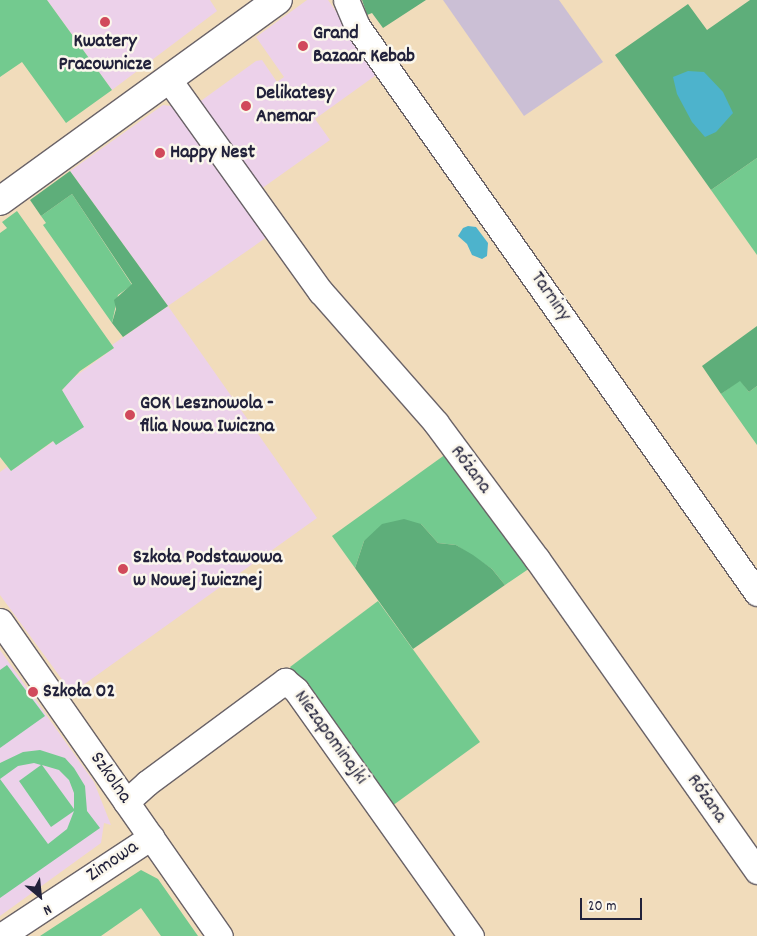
<!DOCTYPE html>
<html>
<head>
<meta charset="utf-8">
<style>
  body { margin:0 }
  #map { position:relative; width:757px; height:936px; overflow:hidden; background:#f1dcbb; font-family:Dekko,sans-serif }
  div>[style] { position:absolute }
  .built>* { inset:0; background:#ecd1ea }
  .industrial>* { inset:0; background:#cbbfd5 }
  .green>* { inset:0; background:#73ca8f }
  .forest>* { inset:0; background:#5eae7a }
  .water>* { inset:0; background:#4db3cc }
  .roads { filter:drop-shadow(1px 0 #6a6368) drop-shadow(-1px 0 #6a6368) drop-shadow(0 1px #6a6368) drop-shadow(0 -1px #6a6368) }
  .street>* { height:25px; margin:-12.5px; padding:0 12.5px; transform-origin:12.5px; border-radius:12.5px; background:#fff }
  .secondary>* { height:28px; margin:-14px; padding:0 14px; transform-origin:14px; border-radius:14px; background:#fff }
  .dots>* { width:14px; height:14px; translate:-50% -50%; box-sizing:border-box; border:2px solid #fbf7ec; border-radius:50% }
  span { translate:-50% -50%; white-space:nowrap; text-align:center; line-height:1.15; -webkit-text-stroke:5px #fbf7ec; paint-order:stroke }
  .poi-label { font-size:20px; color:#22223b; font-weight:700 }
  .left { translate:0 -50%; text-align:left }
  .street-label { font-size:20px; color:#22223b }
  .north { position:absolute; left:15px; top:871px; width:50px; height:50px; -webkit-text-stroke:4px #fbf7ec; paint-order:stroke; rotate:152deg; font-size:14px; font-weight:700; line-height:20px; text-align:center; color:#22223b }
  .north::after { content:''; display:block; margin:auto; width:18px; height:22px; background:#22223b; clip-path:polygon(50% 0,100% 100%,50% 72%,0 100%) }
  .scale { position:absolute; left:580px; top:898px; width:62px; height:22px; box-sizing:border-box; border:2px solid #22223b; border-top:0; padding-left:6px; font-size:15px; line-height:18px; white-space:nowrap; color:#22223b; -webkit-text-stroke:4px #fbf7ec; paint-order:stroke }
</style>
</head>
<body>
<div id="map">
  <div class="built">
    <div style="clip-path:polygon(47px 0,210px 0,217px 11px,112px 90px)"></div>
    <div style="clip-path:polygon(307px 0,328px 0,379px 73px,315px 119px,330px 140px,261px 189px,198px 103px,256px 61px,262px 60px,277px 82px,284px 77px,256px 37px)"></div>
    <div style="clip-path:polygon(163px 105px,171px 106px,267px 237px,168px 306px,317px 518px,72px 693px,0 595px,0 472px,7px 467px,11px 471px,54px 441px,56px 444px,82px 424px,62px 391px,69px 381px,114px 348px,112px 345px,168px 306px,70px 171px)"></div>
    <div style="clip-path:polygon(0 650px,94px 782px,111px 825px,104px 823px,101px 843px,0 916px)"></div>
  </div>
  <div class="industrial">
    <div style="clip-path:polygon(443px 0,559px 0,603px 62px,524px 116px)"></div>
  </div>
  <div class="green">
    <div style="clip-path:polygon(0 0,47px 0,112px 90px,66px 123px,22px 62px,0 77px)"></div>
    <div style="clip-path:polygon(757px 158px,757px 255px,711px 190px)"></div>
    <div style="clip-path:polygon(72px 194px,132px 285px,118px 295px,112px 323px,43px 225px,46px 223px,41px 216px)"></div>
    <div style="clip-path:polygon(17px 211px,114px 348px,80px 371px,62px 390px,84px 427px,56px 445px,53px 441px,11px 471px,0 457px,0 233px,7px 228px,2px 222px)"></div>
    <div style="clip-path:polygon(740px 380px,749px 392px,757px 386px,757px 445px,721px 394px)"></div>
    <div style="clip-path:polygon(446px 454px,530px 568px,505px 585px,492px 569px,456px 545px,438px 543px,421px 524px,364px 541px,355px 568px,332px 536px)"></div>
    <div style="clip-path:polygon(378px 601px,480px 742px,392px 806px,290px 667px)"></div>
    <div style="clip-path:polygon(7px 665px,45px 716px,0 748px,0 670px)"></div>
    <div style="clip-path:polygon(evenodd,40px 750px,65px 758px,74px 768px,85px 786px,87px 811px,100px 828px,0 898px,0 763px,23px 752px,40px 750px,34px 763px,41px 765px,19px 781px,51px 827px,74px 811px,67px 829px,48px 844px,0 779px,18px 766px,34px 763px,40px 750px,42px 765px,59px 770px,69px 780px,74px 793px,74px 809px,42px 765px)"></div>
    <div style="clip-path:polygon(141px 870px,158px 879px,198px 936px,161px 936px,141px 908px,101px 936px,40px 936px)"></div>
  </div>
  <div class="forest">
    <div style="clip-path:polygon(362px 0,426px 0,383px 28px,372px 13px,367px 15px)"></div>
    <div style="clip-path:polygon(750px 0,757px 0,757px 158px,711px 190px,615px 55px,688px 4px,707px 30px)"></div>
    <div style="clip-path:polygon(70px 171px,168px 306px,123px 337px,112px 323px,116px 309px,114px 300px,132px 284px,72px 194px,41px 216px,30px 200px)"></div>
    <div style="clip-path:polygon(757px 326px,757px 386px,749px 392px,740px 381px,721px 394px,702px 366px)"></div>
    <div style="clip-path:polygon(404px 519px,421px 524px,438px 543px,456px 545px,473px 555px,492px 569px,505px 585px,413px 649px,355px 568px,364px 541px,382px 524px)"></div>
  </div>
  <div class="water">
    <div style="clip-path:polygon(688px 71px,704px 72px,723px 92px,733px 113px,716px 132px,705px 137px,692px 122px,677px 94px,673px 77px)"></div>
    <div style="clip-path:polygon(468px 226px,476px 227px,488px 243px,487px 256px,482px 259px,472px 255px,467px 244px,458px 236px,463px 228px)"></div>
  </div>
  <div class="roads">
    <div class="street">
      <div style="left:346px;top:0;width:28px;rotate:67deg"></div>
      <div style="left:357px;top:26px;width:694px;rotate:54.8deg"></div>
      <div style="left:169px;top:80px;width:261px;rotate:54.4deg"></div>
      <div style="left:321px;top:292px;width:174px;rotate:48.7deg"></div>
      <div style="left:436px;top:423px;width:169px;rotate:53.4deg"></div>
      <div style="left:537px;top:559px;width:382px;rotate:54.8deg"></div>
      <div style="left:0;top:621px;width:384px;rotate:55.1deg"></div>
      <div style="left:126px;top:802px;width:28px;rotate:-42deg"></div>
      <div style="left:147px;top:783px;width:172px;rotate:-36.5deg"></div>
      <div style="left:285px;top:681px;width:14px;rotate:39deg"></div>
      <div style="left:296px;top:690px;width:302px;rotate:54.6deg"></div>
      <div style="left:1px;top:936px;width:180px;rotate:-33.4deg"></div>
    </div>
    <div class="secondary">
      <div style="left:0;top:201px;width:343px;rotate:-35.9deg"></div>
    </div>
  </div>
  <div class="dots">
    <div style="left:105px;top:22px;background:#d1495b"></div>
    <div style="left:303px;top:46px;background:#d1495b"></div>
    <div style="left:246px;top:106px;background:#d1495b"></div>
    <div style="left:160px;top:153px;background:#d1495b"></div>
    <div style="left:130px;top:415px;background:#d1495b"></div>
    <div style="left:123px;top:569px;background:#d1495b"></div>
    <div style="left:33px;top:692px;background:#d1495b"></div>
  </div>
  <div class="poi-label">
    <span class="left" style="left:313px;top:46px">Grand<br>Bazaar Kebab</span>
    <span style="left:105px;top:54px">Kwatery<br>Pracownicze</span>
    <span class="left" style="left:256px;top:106px">Delikatesy<br>Anemar</span>
    <span class="left" style="left:170px;top:153px">Happy Nest</span>
    <span class="left" style="left:140px;top:416px">GOK Lesznowola -<br>filia Nowa Iwiczna</span>
    <span class="left" style="left:133px;top:570px">Szkoła Podstawowa<br>w Nowej Iwicznej</span>
    <span class="left" style="left:43px;top:692px">Szkoła 02</span>
  </div>
  <div class="street-label">
    <span style="left:550px;top:297px;rotate:55deg">Tarniny</span>
    <span style="left:470px;top:470px;rotate:53deg">Różana</span>
    <span style="left:330px;top:738px;rotate:54deg">Niezapominajki</span>
    <span style="left:110px;top:778px;rotate:55deg">Szkolna</span>
    <span style="left:706px;top:799px;rotate:55deg">Różana</span>
    <span style="left:113px;top:862px;rotate:-34deg">Zimowa</span>
  </div>
  <div class="north">N</div>
  <div class="scale">20 m</div>
</div>
</body>
</html>
